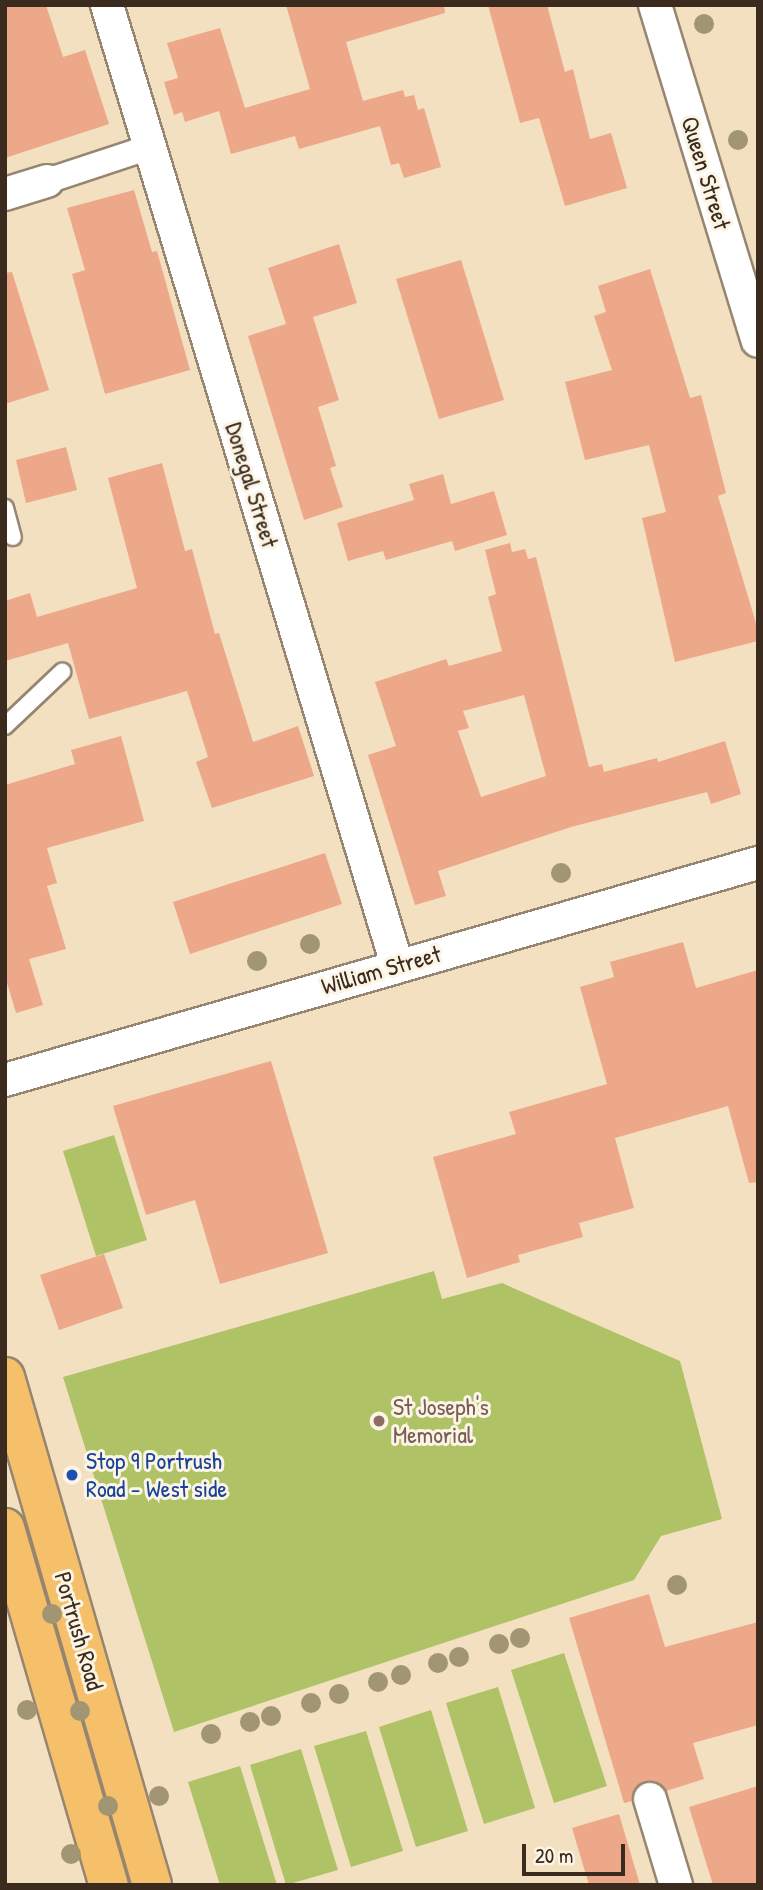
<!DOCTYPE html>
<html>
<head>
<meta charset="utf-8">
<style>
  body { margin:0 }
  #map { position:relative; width:763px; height:1890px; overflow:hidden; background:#f2e0c1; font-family:"Patrick Hand",sans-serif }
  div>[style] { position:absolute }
  .green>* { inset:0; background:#afc266 }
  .building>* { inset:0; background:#eca888 }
  .roads { filter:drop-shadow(2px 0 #968570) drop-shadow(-2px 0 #968570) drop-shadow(0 2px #968570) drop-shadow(0 -2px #968570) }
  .service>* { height:16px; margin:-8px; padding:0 8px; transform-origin:8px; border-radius:8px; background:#fff }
  .pedestrian>* { height:24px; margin:-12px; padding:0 12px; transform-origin:12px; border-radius:12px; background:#fff }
  .minor>* { height:32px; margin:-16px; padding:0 16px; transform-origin:16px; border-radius:16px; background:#fff }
  .trunk>* { height:38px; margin:-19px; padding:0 19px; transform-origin:19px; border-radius:19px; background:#f6c06b }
  .trees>* { width:20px; height:20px; margin:-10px; border-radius:50%; background:#a19573 }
  .dots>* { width:19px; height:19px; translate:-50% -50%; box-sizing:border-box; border:4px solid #fcf5e5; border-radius:50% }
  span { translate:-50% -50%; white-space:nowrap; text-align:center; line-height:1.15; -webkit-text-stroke:6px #fcf5e5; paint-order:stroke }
  .street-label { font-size:24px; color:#3b2a1e }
  .education-label { font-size:24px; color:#785e54 }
  .left { translate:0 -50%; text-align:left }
  .transit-label { font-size:24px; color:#164399 }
  .frame { position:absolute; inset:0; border:7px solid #3b2a1e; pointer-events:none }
  .scale { position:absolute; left:522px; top:1844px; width:103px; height:32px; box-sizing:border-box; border:4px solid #3b2a1e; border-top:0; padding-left:9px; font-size:21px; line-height:24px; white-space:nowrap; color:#3b2a1e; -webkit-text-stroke:5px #fcf5e5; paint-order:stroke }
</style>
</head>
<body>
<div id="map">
  <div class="green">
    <div style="clip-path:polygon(114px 1135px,147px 1240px,96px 1256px,63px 1151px)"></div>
    <div style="clip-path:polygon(434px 1271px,442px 1299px,502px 1283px,680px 1361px,722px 1519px,661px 1536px,634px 1580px,174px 1732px,63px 1377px)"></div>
    <div style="clip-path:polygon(564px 1653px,607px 1786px,554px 1803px,511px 1670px)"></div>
    <div style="clip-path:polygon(498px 1687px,535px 1808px,484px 1824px,446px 1703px)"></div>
    <div style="clip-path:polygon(431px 1710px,468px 1831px,416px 1847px,379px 1727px)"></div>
    <div style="clip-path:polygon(366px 1731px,403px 1851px,351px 1867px,314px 1746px)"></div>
    <div style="clip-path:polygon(301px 1749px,338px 1870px,286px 1885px,250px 1765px)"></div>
    <div style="clip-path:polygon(240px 1766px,277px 1885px,220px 1885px,188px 1782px)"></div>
  </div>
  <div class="building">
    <div style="clip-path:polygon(5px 5px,46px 5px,63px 57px,85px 50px,109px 124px,5px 158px)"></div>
    <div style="clip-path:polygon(286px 5px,444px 5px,445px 13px,346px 42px,363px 101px,403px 90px,405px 97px,414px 95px,418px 110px,424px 108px,441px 167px,404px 178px,399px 163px,391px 165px,380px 126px,299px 149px,295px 136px,231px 154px,219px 111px,185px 122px,182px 112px,174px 115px,164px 82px,178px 78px,167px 43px,220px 28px,245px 108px,310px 89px)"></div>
    <div style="clip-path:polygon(488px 5px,547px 5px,565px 72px,573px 69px,590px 139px,611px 133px,627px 188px,565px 206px,539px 118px,520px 123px)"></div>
    <div style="clip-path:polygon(134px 190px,152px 252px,157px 251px,190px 370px,105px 394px,72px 274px,85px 270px,67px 208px)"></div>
    <div style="clip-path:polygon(339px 244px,357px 303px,313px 317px,339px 400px,318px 407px,336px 466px,330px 468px,343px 507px,304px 520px,248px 336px,286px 324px,268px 268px)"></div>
    <div style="clip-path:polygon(461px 260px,504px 400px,439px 419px,396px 279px)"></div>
    <div style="clip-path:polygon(650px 269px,690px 398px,701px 395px,726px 493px,718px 496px,758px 630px,758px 641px,675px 662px,642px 518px,666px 512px,649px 445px,585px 460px,565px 382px,612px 370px,594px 316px,606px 312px,598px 286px)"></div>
    <div style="clip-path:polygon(12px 272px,49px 390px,5px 404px,5px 273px)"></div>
    <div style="clip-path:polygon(66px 447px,77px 490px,26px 503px,16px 460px)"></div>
    <div style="clip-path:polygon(162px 463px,185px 551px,192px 549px,215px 634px,219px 633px,253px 742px,298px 726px,314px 776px,212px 808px,196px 762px,208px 757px,187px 691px,89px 719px,68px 643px,5px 661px,5px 601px,30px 593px,37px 617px,137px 588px,108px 478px)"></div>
    <div style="clip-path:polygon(443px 474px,451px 504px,494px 491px,507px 535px,455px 551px,452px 541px,386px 560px,383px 551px,348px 561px,337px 523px,414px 500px,409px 484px)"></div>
    <div style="clip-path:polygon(evenodd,510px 543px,512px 552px,525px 549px,528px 559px,536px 557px,589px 767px,602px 764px,604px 772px,657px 758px,658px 762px,725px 741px,741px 794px,711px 804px,707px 792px,571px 827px,438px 871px,446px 896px,415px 905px,368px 755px,396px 746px,375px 682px,446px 659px,449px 666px,502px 651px,488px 597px,496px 594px,485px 550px,510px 543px,524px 695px,546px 776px,481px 797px,458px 731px,469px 728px,463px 711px,524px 695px)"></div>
    <div style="clip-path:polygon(121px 736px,144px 821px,47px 848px,57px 883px,47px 886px,66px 949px,29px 959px,43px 1005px,16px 1013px,5px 976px,5px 785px,75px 764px,71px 750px)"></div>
    <div style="clip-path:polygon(325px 853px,342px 904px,190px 954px,173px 902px)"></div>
    <div style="clip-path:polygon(683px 942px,696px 988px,758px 970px,758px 1182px,749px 1183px,728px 1106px,615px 1138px,634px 1208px,579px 1223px,583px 1237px,518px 1255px,520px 1262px,467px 1278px,433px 1157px,516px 1134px,509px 1112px,607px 1084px,580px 987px,614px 977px,610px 962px)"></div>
    <div style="clip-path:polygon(271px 1061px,328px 1253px,220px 1284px,195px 1200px,146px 1215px,113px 1106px)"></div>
    <div style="clip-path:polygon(104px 1254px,123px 1308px,59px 1330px,40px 1275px)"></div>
    <div style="clip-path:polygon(649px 1594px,665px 1647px,758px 1622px,758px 1725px,693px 1743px,704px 1779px,666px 1791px,655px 1781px,644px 1782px,636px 1787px,632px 1801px,624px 1803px,569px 1618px)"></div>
    <div style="clip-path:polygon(758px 1786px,758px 1885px,713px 1885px,689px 1807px)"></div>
    <div style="clip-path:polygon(619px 1814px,640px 1885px,589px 1885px,572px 1828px)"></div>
  </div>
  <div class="roads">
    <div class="service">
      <div style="left:5px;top:508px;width:30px;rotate:75deg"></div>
      <div style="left:5px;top:726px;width:79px;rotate:-43.5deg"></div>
    </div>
    <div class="pedestrian">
      <div style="left:47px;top:181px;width:108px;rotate:-18.3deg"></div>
    </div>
    <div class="minor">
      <div style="left:107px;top:5px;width:1003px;rotate:73.19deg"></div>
      <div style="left:655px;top:5px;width:351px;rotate:73deg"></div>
      <div style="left:5px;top:194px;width:44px;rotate:-17.2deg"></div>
      <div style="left:5px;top:1080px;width:784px;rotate:-16.08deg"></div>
      <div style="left:650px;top:1799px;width:90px;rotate:73.2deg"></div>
    </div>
    <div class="trunk">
      <div style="left:5px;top:1377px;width:529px;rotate:73.86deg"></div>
      <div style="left:5px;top:1528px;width:372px;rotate:73.8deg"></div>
    </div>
  </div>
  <div class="trees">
    <div style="left:704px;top:24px"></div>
    <div style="left:738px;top:140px"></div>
    <div style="left:561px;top:873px"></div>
    <div style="left:310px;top:944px"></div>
    <div style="left:257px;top:961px"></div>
    <div style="left:677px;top:1585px"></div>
    <div style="left:52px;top:1614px"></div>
    <div style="left:520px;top:1638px"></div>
    <div style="left:499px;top:1644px"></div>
    <div style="left:459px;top:1657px"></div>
    <div style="left:438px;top:1663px"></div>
    <div style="left:401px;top:1675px"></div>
    <div style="left:378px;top:1682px"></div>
    <div style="left:339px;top:1694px"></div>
    <div style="left:311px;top:1703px"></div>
    <div style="left:27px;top:1710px"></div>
    <div style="left:80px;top:1711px"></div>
    <div style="left:271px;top:1716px"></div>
    <div style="left:250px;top:1722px"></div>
    <div style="left:211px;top:1734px"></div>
    <div style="left:159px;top:1796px"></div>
    <div style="left:108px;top:1806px"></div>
    <div style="left:71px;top:1854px"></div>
  </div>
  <div class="dots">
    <div style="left:379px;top:1421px;background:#8d6e63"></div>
    <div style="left:72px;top:1475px;background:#1a4fb4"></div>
  </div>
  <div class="street-label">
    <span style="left:706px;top:173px;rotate:73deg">Queen Street</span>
    <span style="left:252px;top:485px;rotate:73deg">Donegal Street</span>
    <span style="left:381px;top:970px;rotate:-16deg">William Street</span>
    <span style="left:79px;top:1631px;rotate:74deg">Portrush Road</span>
  </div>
  <div class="education-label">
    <span class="left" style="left:393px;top:1421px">St Joseph's<br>Memorial</span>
  </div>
  <div class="transit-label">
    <span class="left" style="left:86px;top:1475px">Stop 9 Portrush<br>Road - West side</span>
  </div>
  <div class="frame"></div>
  <div class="scale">20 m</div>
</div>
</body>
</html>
